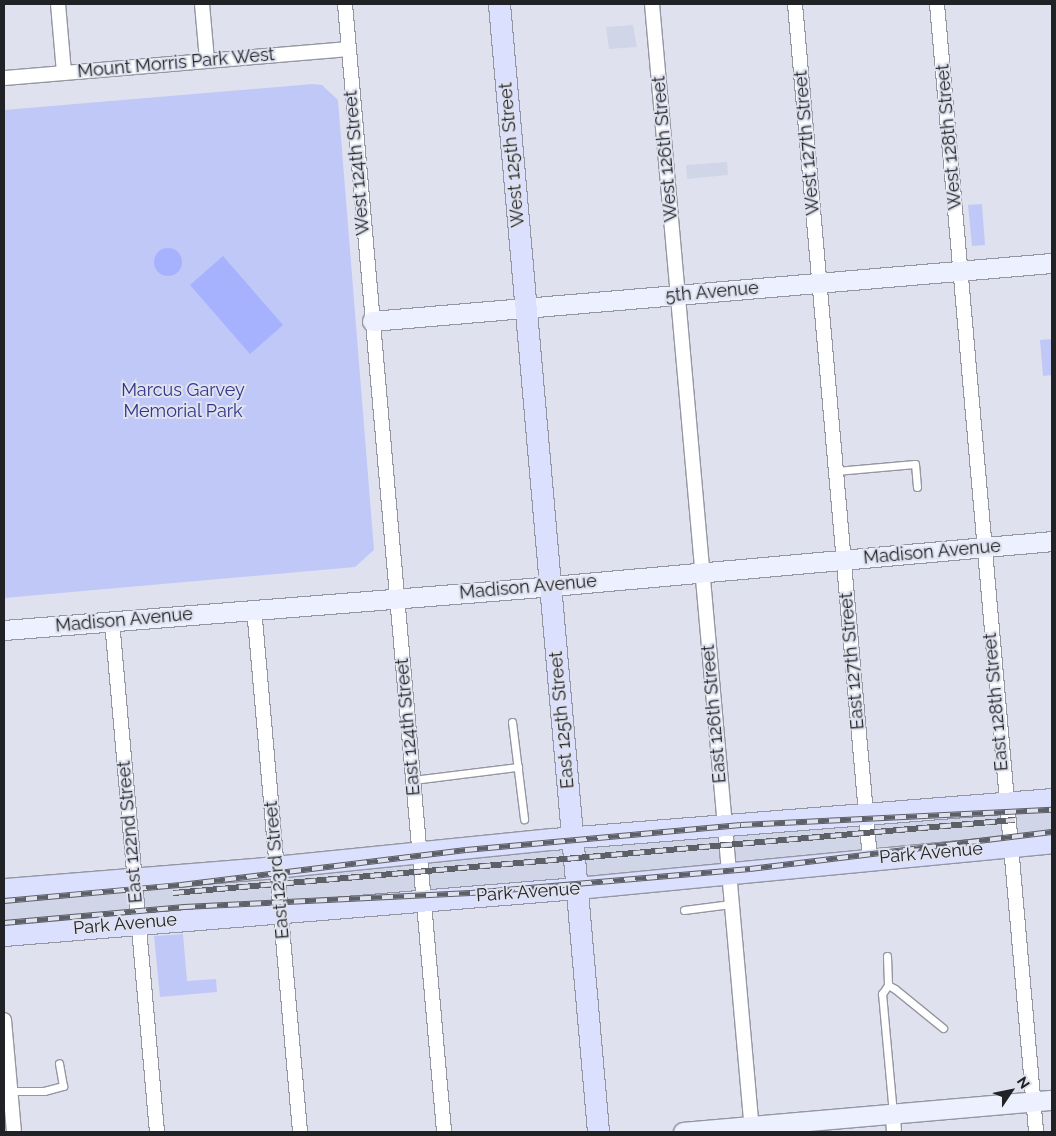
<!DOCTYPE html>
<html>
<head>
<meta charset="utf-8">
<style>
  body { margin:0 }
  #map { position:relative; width:1056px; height:1136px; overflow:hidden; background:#dfe2ee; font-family:Raleway,sans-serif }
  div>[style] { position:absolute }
  .built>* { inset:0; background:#d1d5e8 }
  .green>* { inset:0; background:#c0c8f7 }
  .water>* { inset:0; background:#a6b2fe }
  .round { border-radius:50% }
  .roads { filter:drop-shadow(1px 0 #9496a2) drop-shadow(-1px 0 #9496a2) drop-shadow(0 1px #9496a2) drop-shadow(0 -1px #9496a2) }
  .lane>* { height:7px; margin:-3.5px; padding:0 3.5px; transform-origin:3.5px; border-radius:3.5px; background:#fff }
  .street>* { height:14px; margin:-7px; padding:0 7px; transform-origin:7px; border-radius:7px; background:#fff }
  .secondary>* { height:19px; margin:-9.5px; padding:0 9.5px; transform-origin:9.5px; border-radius:9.5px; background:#edf0fe }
  .primary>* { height:21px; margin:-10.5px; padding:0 10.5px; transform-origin:10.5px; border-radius:10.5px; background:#dbe0fe }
  .rail>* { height:5.5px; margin-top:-2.75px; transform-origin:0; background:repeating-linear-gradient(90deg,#dfe2ee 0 11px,#5e6067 0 22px); box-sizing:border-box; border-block:1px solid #5e6067 }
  span { translate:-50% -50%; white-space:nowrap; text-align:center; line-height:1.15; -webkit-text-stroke:4px #dfe2ee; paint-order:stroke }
  .street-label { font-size:18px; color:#212226 }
  .park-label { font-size:18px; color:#323489 }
  .frame { position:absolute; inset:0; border:5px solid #212226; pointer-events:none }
  .north { position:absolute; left:986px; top:1066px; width:50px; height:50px; -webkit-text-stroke:4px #dfe2ee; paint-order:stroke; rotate:56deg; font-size:14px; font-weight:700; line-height:20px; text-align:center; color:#212226 }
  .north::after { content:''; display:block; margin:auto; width:18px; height:22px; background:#212226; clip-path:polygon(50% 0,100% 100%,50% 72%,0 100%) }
</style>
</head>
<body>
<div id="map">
  <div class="built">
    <div style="clip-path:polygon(633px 25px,637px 47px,609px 49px,606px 27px)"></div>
    <div style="clip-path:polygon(727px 162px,728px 175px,687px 179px,686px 165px)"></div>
    <div style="clip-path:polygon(1052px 804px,1052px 838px,4px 928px,4px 896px)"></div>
  </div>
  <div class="green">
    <div style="clip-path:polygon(313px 84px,322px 85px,338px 100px,374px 550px,355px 567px,4px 598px,4px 110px)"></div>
    <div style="clip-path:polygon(982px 204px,985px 245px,972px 246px,968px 205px)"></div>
    <div style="clip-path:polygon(1052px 339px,1052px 375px,1043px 376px,1040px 340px)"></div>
    <div style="clip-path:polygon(183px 934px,187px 981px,216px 979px,217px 992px,160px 997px,154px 936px)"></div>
  </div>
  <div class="water">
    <div class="round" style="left:154px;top:248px;width:28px;height:28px"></div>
    <div style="clip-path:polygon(223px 256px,283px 325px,250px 354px,190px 285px)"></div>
  </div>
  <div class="roads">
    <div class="lane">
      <div style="left:836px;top:471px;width:79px;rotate:-5.1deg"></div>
      <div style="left:915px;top:464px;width:23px;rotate:85deg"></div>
      <div style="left:512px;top:722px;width:98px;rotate:82.9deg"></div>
      <div style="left:413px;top:780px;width:106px;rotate:-7.1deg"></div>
      <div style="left:684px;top:910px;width:47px;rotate:-7.3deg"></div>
      <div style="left:887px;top:956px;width:29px;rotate:88deg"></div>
      <div style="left:10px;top:1091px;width:34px"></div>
      <div style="left:44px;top:1091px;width:20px;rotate:-15deg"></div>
      <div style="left:63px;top:1086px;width:23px;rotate:-100deg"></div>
      <div style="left:893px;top:1114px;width:121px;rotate:-95.2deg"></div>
      <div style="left:882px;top:994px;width:11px;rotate:-56deg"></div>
      <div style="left:888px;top:985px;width:8px;rotate:30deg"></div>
      <div style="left:895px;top:989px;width:62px;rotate:39.1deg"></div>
    </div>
    <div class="street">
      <div style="left:58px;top:4px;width:69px;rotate:85deg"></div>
      <div style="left:202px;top:4px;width:56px;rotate:84.9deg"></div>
      <div style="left:345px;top:4px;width:1132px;rotate:84.98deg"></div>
      <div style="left:652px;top:4px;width:1132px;rotate:84.93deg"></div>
      <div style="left:795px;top:4px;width:858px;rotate:84.99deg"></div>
      <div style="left:937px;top:4px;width:1132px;rotate:84.98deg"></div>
      <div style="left:4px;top:78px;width:345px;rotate:-4.8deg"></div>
      <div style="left:254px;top:608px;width:526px;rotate:84.98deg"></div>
      <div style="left:112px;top:621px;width:513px;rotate:84.97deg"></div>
      <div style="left:4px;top:1020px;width:112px;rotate:84.9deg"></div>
      <div style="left:893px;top:1114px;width:18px;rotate:87deg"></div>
    </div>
    <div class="secondary">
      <div style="left:372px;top:321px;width:682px;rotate:-4.88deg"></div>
      <div style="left:4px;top:630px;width:528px;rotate:-4.57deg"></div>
      <div style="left:530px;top:588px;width:524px;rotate:-5.14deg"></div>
      <div style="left:683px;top:1132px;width:370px;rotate:-5deg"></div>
    </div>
    <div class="primary">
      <div style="left:499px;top:4px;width:1132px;rotate:84.98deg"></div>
      <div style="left:4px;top:889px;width:262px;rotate:-4.6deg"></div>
      <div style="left:265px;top:868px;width:288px;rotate:-5.8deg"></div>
      <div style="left:552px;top:839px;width:502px;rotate:-4.57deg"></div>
      <div style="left:4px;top:935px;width:575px;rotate:-4.69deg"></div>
      <div style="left:577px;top:888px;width:477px;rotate:-5.5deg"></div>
    </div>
  </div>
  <div class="rail">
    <div style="left:173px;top:893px;width:845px;rotate:-4.96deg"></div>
    <div style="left:4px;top:901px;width:178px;rotate:-5.2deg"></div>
    <div style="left:181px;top:885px;width:287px;rotate:-7deg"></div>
    <div style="left:466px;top:850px;width:276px;rotate:-5.2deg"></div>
    <div style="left:741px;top:825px;width:311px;rotate:-2.8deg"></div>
    <div style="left:4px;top:923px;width:181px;rotate:-5.1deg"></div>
    <div style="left:184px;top:907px;width:287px;rotate:-2.8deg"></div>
    <div style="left:471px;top:893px;width:280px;rotate:-4.9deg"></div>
    <div style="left:750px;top:869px;width:304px;rotate:-7deg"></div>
  </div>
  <div class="street-label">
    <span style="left:176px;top:63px;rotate:-5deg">Mount Morris Park West</span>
    <span style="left:949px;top:137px;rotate:-95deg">West 128th Street</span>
    <span style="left:807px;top:143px;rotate:-95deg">West 127th Street</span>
    <span style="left:665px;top:149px;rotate:-95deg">West 126th Street</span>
    <span style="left:512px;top:155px;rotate:-95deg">West 125th Street</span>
    <span style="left:357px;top:163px;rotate:-95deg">West 124th Street</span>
    <span style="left:712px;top:292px;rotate:-5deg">5th Avenue</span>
    <span style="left:932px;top:552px;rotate:-5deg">Madison Avenue</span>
    <span style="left:528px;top:587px;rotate:-5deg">Madison Avenue</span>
    <span style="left:124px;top:620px;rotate:-5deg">Madison Avenue</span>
    <span style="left:852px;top:661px;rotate:-95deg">East 127th Street</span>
    <span style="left:996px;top:702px;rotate:-95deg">East 128th Street</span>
    <span style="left:714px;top:714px;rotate:-95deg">East 126th Street</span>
    <span style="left:562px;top:720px;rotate:-95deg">East 125th Street</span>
    <span style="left:408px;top:727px;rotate:-95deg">East 124th Street</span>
    <span style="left:130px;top:832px;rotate:-95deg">East 122nd Street</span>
    <span style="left:931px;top:853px;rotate:-5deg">Park Avenue</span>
    <span style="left:277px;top:870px;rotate:-95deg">East 123rd Street</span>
    <span style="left:528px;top:892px;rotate:-4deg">Park Avenue</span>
    <span style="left:125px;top:924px;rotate:-5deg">Park Avenue</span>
  </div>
  <div class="park-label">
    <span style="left:183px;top:401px">Marcus Garvey<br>Memorial Park</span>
  </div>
  <div class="frame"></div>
  <div class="north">N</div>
</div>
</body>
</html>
